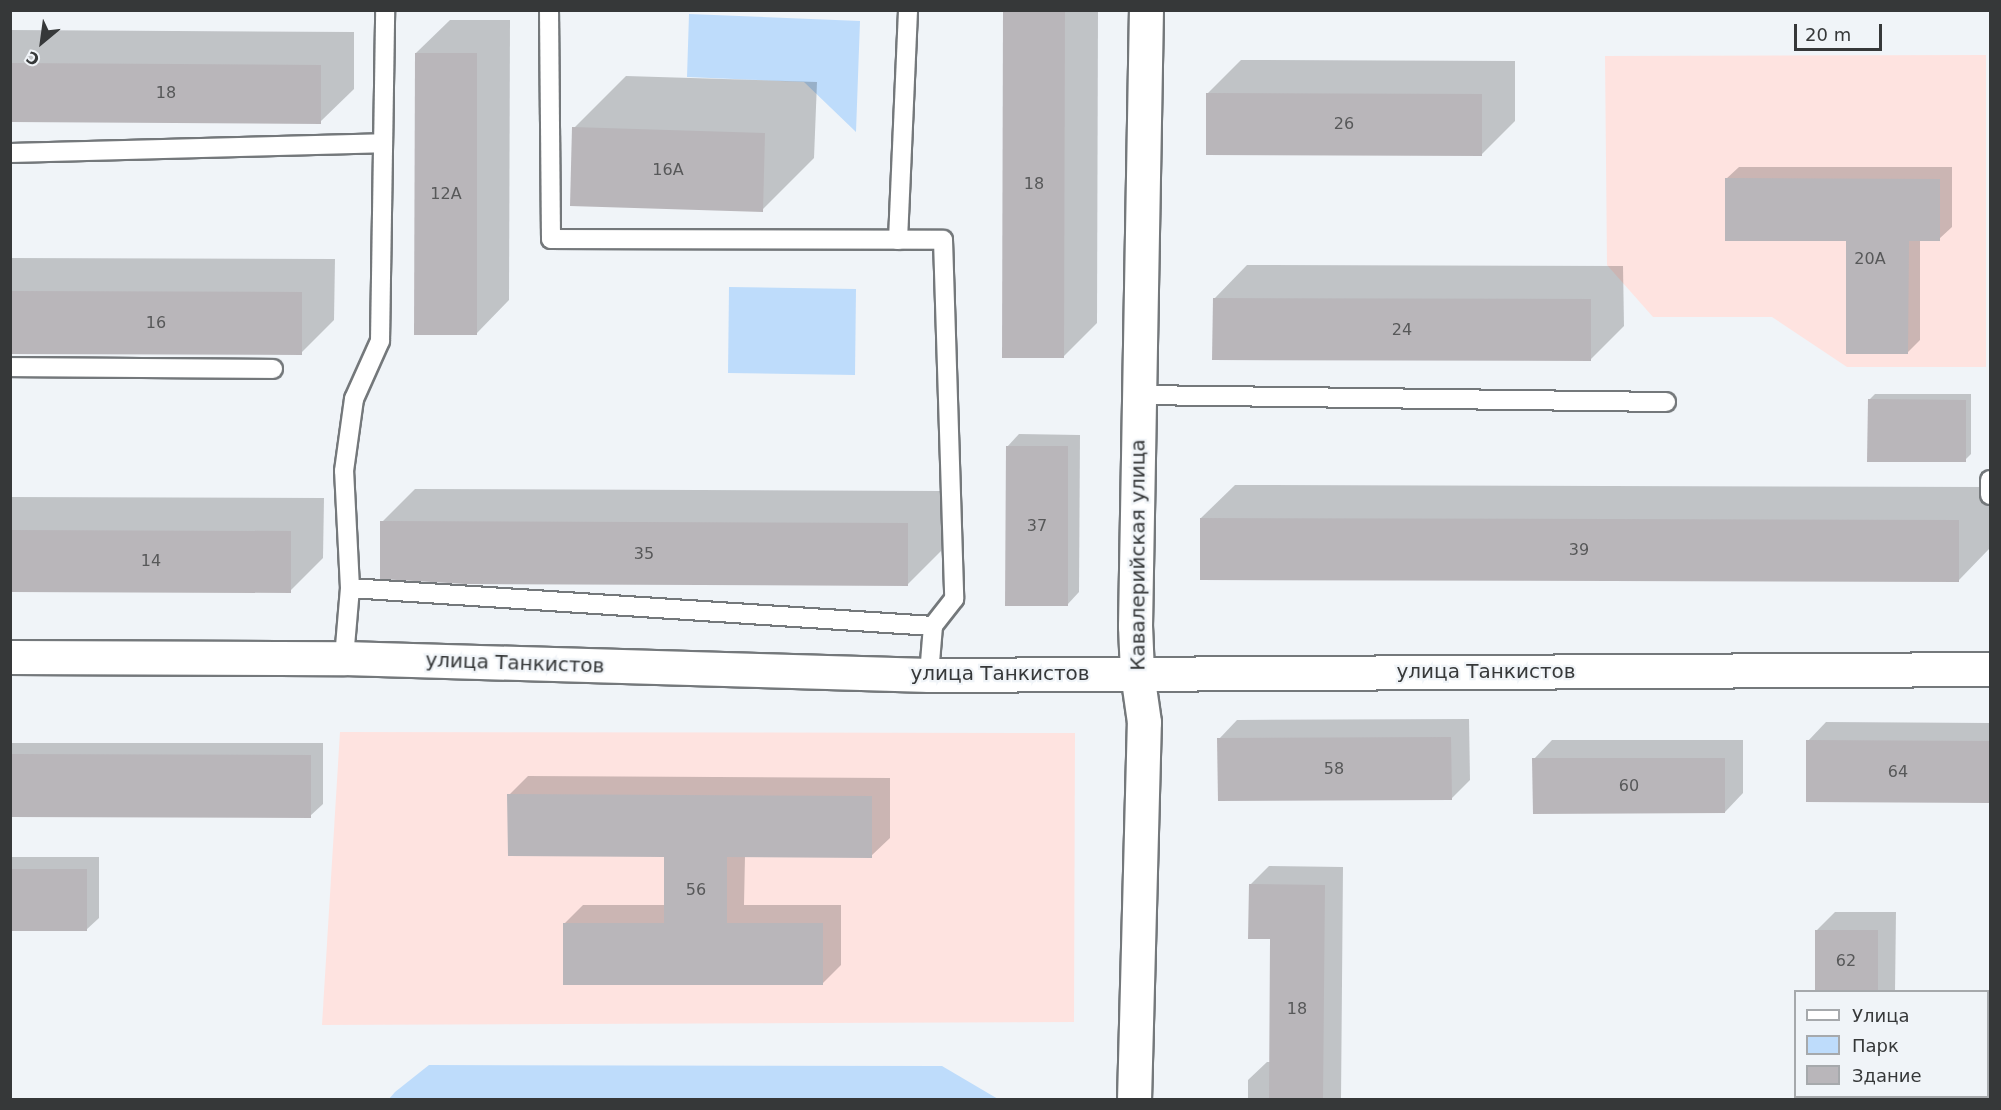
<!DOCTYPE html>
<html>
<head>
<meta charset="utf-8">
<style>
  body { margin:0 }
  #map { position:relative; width:2001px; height:1110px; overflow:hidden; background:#f0f4f8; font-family:"DejaVu Sans",sans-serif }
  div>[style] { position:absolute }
  .education>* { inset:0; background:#fee3e0 }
  .green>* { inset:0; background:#bedcfb }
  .shadow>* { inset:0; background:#0003 }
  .building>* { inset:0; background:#b9b6ba }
  .roads { filter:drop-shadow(2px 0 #74787b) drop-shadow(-2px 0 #74787b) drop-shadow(0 2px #74787b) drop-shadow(0 -2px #74787b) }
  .lane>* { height:18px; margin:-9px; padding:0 9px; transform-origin:9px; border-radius:9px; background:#fff }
  .street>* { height:33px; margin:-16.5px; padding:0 16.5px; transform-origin:16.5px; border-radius:16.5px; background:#fff }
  span { translate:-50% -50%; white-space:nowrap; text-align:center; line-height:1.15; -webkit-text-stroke:4.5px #f0f4f8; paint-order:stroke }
  .number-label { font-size:16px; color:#575859 }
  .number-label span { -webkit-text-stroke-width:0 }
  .street-label { font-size:20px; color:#363839 }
  .frame { position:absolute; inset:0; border:12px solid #363839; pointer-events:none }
  .legend { position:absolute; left:1794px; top:990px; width:195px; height:108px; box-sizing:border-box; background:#f0f4f8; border:2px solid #a6a9ac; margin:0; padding:8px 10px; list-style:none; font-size:18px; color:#363839 }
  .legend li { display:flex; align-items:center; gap:12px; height:30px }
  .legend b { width:30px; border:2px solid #a6a9ac }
  .north { position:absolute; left:12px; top:12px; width:60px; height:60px; -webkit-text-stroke:4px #f0f4f8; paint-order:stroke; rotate:209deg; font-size:16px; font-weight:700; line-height:24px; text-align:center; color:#363839 }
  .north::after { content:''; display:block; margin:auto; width:21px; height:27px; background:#363839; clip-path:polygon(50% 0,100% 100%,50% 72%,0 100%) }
  .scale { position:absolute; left:1794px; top:24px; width:88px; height:27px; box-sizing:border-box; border:3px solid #363839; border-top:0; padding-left:8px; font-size:18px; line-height:21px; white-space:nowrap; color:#363839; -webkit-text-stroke:4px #f0f4f8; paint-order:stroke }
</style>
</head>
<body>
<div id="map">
  <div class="education">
    <div style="clip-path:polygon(1986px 55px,1986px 367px,1847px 367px,1772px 317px,1653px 317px,1607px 265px,1605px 56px)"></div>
    <div style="clip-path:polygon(340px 732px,1075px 733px,1074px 1022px,322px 1025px)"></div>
  </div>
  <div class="green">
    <div style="clip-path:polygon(689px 14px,860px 21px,856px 132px,804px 82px,687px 77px)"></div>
    <div style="clip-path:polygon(729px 287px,856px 289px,855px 375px,728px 373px)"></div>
    <div style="clip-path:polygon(429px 1065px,942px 1066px,998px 1099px,389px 1099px,395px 1092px)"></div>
  </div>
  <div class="shadow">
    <div style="clip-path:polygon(1004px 10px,1098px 10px,1097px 323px,1064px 356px)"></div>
    <div style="clip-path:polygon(450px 20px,510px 20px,509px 300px,476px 334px,416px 53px)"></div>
    <div style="clip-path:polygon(10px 30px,354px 32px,354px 89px,320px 122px,10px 121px)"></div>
    <div style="clip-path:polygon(1241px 60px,1515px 61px,1515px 121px,1482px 154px,1208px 93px)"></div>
    <div style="clip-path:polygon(626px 76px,817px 82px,814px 158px,762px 210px,574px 128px)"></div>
    <div style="clip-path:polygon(1739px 167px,1952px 167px,1952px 227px,1939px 239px,1920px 239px,1920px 340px,1907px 353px,1848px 240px,1726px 179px)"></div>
    <div style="clip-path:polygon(10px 258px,335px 259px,334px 320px,301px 353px,10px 352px)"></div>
    <div style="clip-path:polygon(1247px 265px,1623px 266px,1624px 326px,1590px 360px,1214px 299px)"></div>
    <div style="clip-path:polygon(1875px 394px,1971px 394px,1971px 454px,1965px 460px,1869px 400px)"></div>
    <div style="clip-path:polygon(1019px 434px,1080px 435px,1079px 592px,1067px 605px,1007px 447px)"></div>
    <div style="clip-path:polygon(1235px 485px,1990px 487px,1990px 548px,1958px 581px,1201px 518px)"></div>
    <div style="clip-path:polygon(415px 489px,941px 491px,941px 551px,908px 584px,382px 522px)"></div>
    <div style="clip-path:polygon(10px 497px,324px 498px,323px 558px,290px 591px,10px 590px)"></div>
    <div style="clip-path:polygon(1469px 719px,1470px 780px,1451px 799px,1219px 739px,1237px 720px)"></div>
    <div style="clip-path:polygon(1826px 722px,1990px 723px,1990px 802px,1808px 801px,1808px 741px)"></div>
    <div style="clip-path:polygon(1552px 740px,1743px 740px,1743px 793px,1725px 812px,1534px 759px)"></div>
    <div style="clip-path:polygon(10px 743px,323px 743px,323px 804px,310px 816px,10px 815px)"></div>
    <div style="clip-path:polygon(528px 776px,890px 778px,890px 838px,871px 856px,745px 856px,744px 905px,841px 905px,841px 965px,822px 984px,565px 923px,583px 905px,666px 905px,666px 855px,509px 795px)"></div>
    <div style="clip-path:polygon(10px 857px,99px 857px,99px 918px,86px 930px,10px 930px)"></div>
    <div style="clip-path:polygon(1269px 866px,1343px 867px,1341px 1100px,1248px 1100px,1248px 1080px,1267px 1062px,1271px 1062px,1272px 937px,1250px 885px)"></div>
    <div style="clip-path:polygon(1835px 912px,1896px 912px,1895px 992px,1817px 992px,1817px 930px)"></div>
  </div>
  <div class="building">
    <div style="clip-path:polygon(1003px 10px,1065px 10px,1064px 358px,1002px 358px)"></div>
    <div style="clip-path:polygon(415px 53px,477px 53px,477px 335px,414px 335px)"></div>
    <div style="clip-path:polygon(10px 63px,321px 65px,321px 124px,10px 122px)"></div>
    <div style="clip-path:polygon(1206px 93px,1482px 94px,1482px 156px,1206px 155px)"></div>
    <div style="clip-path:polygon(572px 127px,765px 133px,763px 212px,570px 206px)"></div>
    <div style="clip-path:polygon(1725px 178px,1940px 179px,1940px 241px,1909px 241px,1908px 354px,1846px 354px,1846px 241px,1725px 241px)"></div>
    <div style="clip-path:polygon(10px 291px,302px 292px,302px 355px,10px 354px)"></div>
    <div style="clip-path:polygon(1213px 298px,1591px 299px,1591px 361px,1212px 360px)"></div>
    <div style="clip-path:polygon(1868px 399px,1966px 400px,1966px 462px,1867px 462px)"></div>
    <div style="clip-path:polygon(1006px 446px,1068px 446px,1068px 606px,1005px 606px)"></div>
    <div style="clip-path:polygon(1200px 518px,1959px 520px,1959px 582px,1200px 580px)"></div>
    <div style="clip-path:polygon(380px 521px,908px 523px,908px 586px,465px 584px,380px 579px)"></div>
    <div style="clip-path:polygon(10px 530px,291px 531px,291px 593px,10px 592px)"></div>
    <div style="clip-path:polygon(1451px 737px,1452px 800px,1218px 801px,1217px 738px)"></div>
    <div style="clip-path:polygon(1806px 740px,1990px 741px,1990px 803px,1806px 802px)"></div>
    <div style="clip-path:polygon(10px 754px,311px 755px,311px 818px,10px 817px)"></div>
    <div style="clip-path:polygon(1532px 758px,1725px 758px,1725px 813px,1533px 814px)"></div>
    <div style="clip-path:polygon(507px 794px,872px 796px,872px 858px,727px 857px,727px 923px,823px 923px,823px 985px,563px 985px,563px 923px,664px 923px,664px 857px,508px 856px)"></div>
    <div style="clip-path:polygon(10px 869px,87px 869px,87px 931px,10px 931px)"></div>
    <div style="clip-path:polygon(1249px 884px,1325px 885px,1323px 1100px,1269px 1100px,1270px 939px,1248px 939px)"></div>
    <div style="clip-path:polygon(1815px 930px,1878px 930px,1878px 992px,1815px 992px)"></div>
  </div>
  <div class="roads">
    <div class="lane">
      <div style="left:549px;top:10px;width:229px;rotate:89.5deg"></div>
      <div style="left:551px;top:239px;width:392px;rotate:0.1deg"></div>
      <div style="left:943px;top:240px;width:359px;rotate:88.2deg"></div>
      <div style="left:954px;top:599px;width:34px;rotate:128deg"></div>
      <div style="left:10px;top:153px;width:373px;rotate:-1.5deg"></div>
      <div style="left:898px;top:240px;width:230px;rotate:-87.5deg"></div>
      <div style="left:10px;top:367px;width:263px;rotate:0.4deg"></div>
      <div style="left:1139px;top:395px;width:527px;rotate:0.76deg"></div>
      <div style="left:1990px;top:480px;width:15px;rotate:90deg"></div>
      <div style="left:350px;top:588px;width:117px;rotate:-92.9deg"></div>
      <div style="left:344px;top:471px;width:73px;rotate:-82.1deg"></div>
      <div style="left:354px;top:399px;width:64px;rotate:-65.9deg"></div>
      <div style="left:380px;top:341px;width:331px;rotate:-89.1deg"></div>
      <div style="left:344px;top:658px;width:70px;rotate:-85.1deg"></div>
      <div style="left:350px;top:588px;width:584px;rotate:3.73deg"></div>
      <div style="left:933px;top:626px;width:49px;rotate:94.7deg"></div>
    </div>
    <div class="street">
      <div style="left:10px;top:657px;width:334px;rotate:0.2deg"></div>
      <div style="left:344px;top:658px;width:585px;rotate:1.66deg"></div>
      <div style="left:929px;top:675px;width:1061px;rotate:-0.32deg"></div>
      <div style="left:1134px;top:1100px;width:378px;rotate:-88.5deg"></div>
      <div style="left:1144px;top:722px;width:49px;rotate:-98.1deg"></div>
      <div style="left:1137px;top:673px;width:47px;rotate:-92.4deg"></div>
      <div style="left:1135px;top:626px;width:616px;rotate:-88.98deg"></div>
    </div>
  </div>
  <div class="number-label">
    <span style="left:166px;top:93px">18</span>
    <span style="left:1344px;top:124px">26</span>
    <span style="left:668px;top:170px">16А</span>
    <span style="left:1034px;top:184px">18</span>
    <span style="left:446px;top:194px">12А</span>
    <span style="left:1870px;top:259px">20А</span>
    <span style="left:156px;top:323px">16</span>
    <span style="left:1402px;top:330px">24</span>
    <span style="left:1037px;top:526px">37</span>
    <span style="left:1579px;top:550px">39</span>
    <span style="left:644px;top:554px">35</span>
    <span style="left:151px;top:561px">14</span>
    <span style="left:1334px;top:769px">58</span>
    <span style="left:1898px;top:772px">64</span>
    <span style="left:1629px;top:786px">60</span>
    <span style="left:696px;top:890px">56</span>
    <span style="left:1846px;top:961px">62</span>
    <span style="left:1297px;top:1009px">18</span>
  </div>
  <div class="street-label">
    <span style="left:1138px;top:555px;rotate:-90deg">Кавалерийская улица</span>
    <span style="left:515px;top:663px;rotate:2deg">улица Танкистов</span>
    <span style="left:1486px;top:671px">улица Танкистов</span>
    <span style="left:1000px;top:673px">улица Танкистов</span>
  </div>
  <div class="frame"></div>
  <ul class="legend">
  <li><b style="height:8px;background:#fff"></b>Улица</li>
  <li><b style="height:16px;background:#bedcfb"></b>Парк</li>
  <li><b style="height:16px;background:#b9b6ba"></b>Здание</li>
  </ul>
  <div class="north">С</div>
  <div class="scale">20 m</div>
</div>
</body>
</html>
